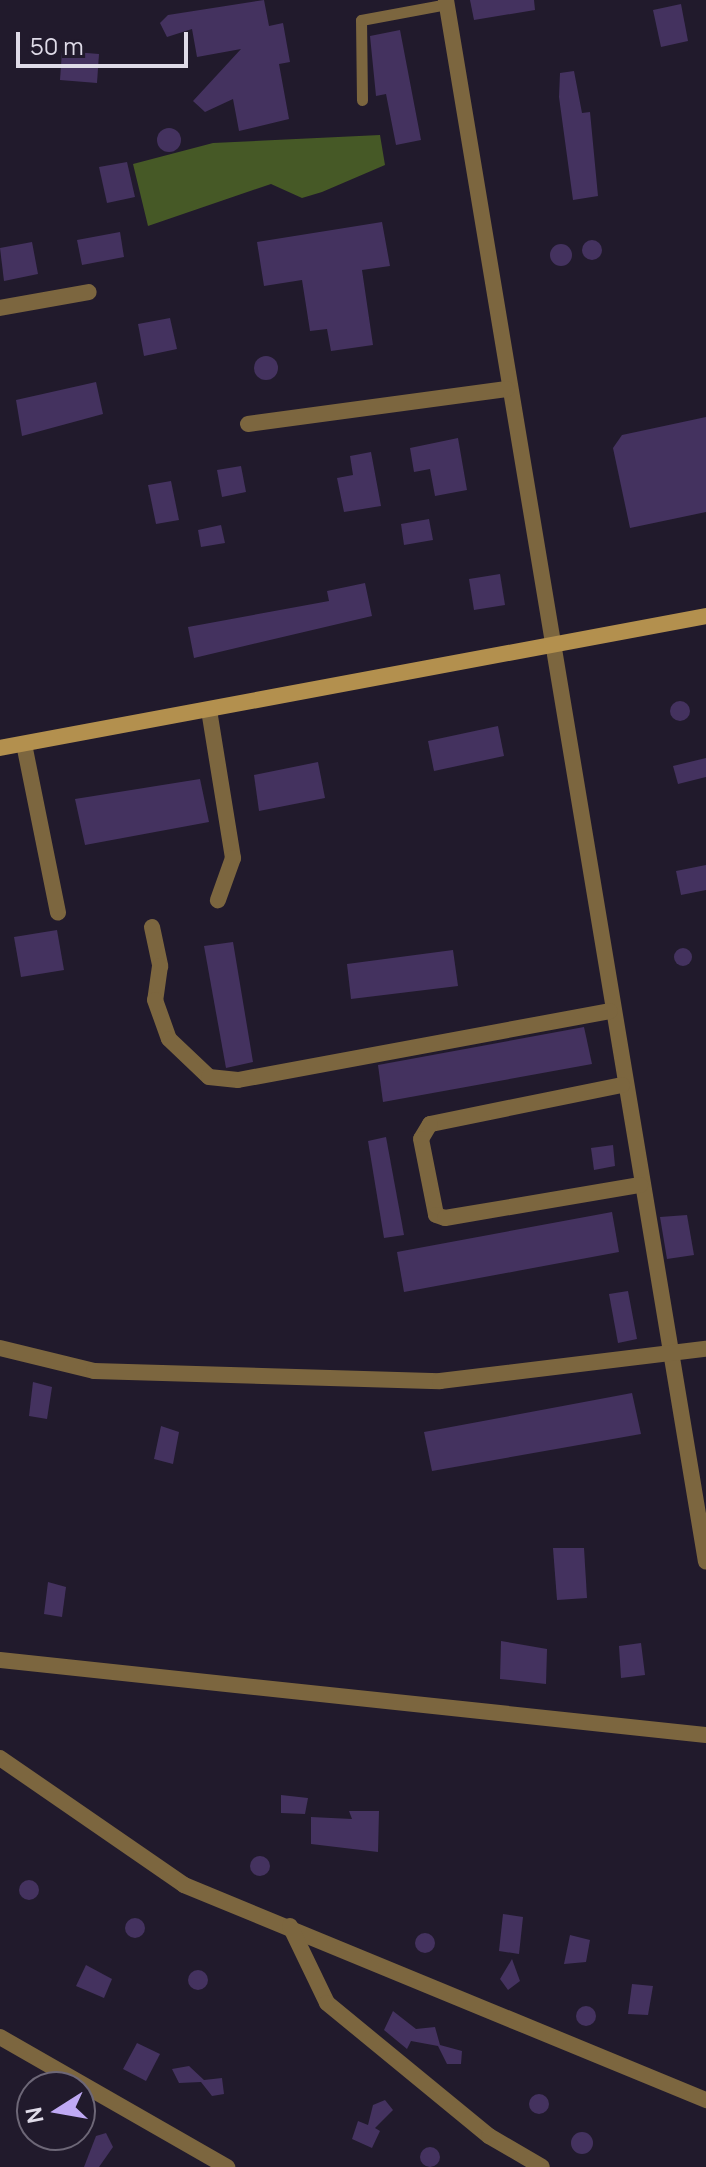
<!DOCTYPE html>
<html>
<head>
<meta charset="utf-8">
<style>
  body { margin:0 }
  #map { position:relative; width:706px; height:2167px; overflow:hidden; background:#211a2c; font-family:Manrope,sans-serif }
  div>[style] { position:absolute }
  .forest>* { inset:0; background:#465926 }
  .building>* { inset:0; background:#44325f }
  .round { border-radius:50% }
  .service>* { height:11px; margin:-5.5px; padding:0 5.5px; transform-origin:5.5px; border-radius:5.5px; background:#7c663f }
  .minor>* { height:16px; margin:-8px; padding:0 8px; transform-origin:8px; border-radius:8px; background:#7c663f }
  .secondary>* { height:16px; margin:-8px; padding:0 8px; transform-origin:8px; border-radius:8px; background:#b3904e }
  span { translate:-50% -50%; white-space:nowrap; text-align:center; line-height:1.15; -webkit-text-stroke:6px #211a2c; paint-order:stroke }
  .north { position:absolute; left:16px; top:2071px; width:80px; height:80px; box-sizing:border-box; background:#211a2c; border:2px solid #6d6777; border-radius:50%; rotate:259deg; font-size:22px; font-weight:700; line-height:32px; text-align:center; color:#dfdbe8 }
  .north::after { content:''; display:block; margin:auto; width:28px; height:36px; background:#bfa9f4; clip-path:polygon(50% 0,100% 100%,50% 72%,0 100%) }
  .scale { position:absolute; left:16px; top:32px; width:172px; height:36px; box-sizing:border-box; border:4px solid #dfdbe8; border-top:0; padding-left:10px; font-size:24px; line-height:28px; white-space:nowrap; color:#dfdbe8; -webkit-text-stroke:6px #211a2c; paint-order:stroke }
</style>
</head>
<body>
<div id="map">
  <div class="forest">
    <div style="clip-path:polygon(380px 135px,385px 165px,322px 192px,302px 198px,271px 184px,148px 226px,133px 164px,213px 143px)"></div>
  </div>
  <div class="building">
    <div style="clip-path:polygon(264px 0,269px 26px,283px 23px,290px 62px,279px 64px,289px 119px,239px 131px,233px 99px,205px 112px,193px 101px,241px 49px,197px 57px,192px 29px,167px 37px,160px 23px,168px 15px)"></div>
    <div style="clip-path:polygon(470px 0,534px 0,535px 10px,474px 20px)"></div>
    <div style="clip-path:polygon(681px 4px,688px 41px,661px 47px,653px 10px)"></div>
    <div style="clip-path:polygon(400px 30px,421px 140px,396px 145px,386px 94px,376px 96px,370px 36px)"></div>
    <div style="clip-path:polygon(62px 51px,99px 54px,97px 83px,60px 80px)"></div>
    <div style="clip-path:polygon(574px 71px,582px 113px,590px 112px,598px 196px,573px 200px,559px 97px,560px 73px)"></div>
    <div class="round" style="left:157px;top:128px;width:24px;height:24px"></div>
    <div style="clip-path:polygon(127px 162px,135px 197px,107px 203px,99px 167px)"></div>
    <div style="clip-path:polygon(382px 222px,390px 266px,362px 270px,373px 345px,331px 351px,327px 329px,310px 331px,302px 280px,264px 286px,257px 242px)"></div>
    <div style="clip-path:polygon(120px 232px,124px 257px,82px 265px,77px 240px)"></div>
    <div class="round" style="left:582px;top:240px;width:20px;height:20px"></div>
    <div style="clip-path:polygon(32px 242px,38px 274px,4px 281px,0 248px)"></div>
    <div class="round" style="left:550px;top:244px;width:22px;height:22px"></div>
    <div style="clip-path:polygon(170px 318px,177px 349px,144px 356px,138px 324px)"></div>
    <div class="round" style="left:254px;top:356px;width:24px;height:24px"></div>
    <div style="clip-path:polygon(96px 382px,103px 414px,22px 436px,16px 400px)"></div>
    <div style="clip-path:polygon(706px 417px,706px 512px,630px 528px,613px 448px,622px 435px)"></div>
    <div style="clip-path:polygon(458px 438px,467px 490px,435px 496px,430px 469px,414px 472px,410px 448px)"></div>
    <div style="clip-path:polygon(371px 452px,381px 506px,344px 512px,337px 478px,353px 475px,350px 456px)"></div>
    <div style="clip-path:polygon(241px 466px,246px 492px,222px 497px,217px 470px)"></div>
    <div style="clip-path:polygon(171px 481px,179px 520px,156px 524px,148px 485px)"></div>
    <div style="clip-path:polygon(429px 519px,433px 540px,404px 545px,401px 524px)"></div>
    <div style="clip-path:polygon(221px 525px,225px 543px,201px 547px,198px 530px)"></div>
    <div style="clip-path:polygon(500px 574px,505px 605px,474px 610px,469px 579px)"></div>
    <div style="clip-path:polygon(365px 583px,372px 616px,194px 658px,188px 627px,329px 601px,327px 591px)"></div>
    <div class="round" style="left:670px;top:701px;width:20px;height:20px"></div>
    <div style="clip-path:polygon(498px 726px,504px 756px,434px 771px,428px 741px)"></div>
    <div style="clip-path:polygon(706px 758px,706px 777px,678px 784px,673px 766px)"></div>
    <div style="clip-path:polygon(318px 762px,325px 798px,259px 811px,254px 775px)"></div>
    <div style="clip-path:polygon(200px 779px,209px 822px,85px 845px,75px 799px)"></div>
    <div style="clip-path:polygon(706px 865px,706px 890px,681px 895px,676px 871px)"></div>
    <div style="clip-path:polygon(57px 930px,64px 970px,21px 977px,14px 937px)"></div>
    <div style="clip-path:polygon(233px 942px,253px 1062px,226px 1068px,204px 946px)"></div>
    <div class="round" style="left:674px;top:948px;width:18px;height:18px"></div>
    <div style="clip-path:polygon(453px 950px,458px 986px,351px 999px,347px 964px)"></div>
    <div style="clip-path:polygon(584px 1027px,592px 1064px,383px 1102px,378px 1065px)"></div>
    <div style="clip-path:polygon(386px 1137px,404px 1235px,384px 1238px,368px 1141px)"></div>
    <div style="clip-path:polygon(613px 1145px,615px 1166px,594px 1170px,591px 1148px)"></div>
    <div style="clip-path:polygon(612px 1212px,619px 1252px,404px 1292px,397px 1252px)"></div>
    <div style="clip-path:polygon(687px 1215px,694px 1255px,667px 1259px,660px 1217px)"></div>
    <div style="clip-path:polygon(628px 1291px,637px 1339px,618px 1343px,609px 1294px)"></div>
    <div style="clip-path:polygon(33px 1382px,52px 1387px,47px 1419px,29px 1416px)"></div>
    <div style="clip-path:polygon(632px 1393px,641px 1434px,432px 1471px,424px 1432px)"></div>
    <div style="clip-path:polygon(161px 1426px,179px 1432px,173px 1464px,154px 1459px)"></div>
    <div style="clip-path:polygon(553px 1548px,584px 1548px,587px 1598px,557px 1600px)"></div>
    <div style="clip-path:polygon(48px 1582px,66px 1587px,62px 1617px,44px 1614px)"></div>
    <div style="clip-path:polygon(501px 1641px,547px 1649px,546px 1684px,500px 1679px)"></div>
    <div style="clip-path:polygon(641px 1643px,645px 1675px,621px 1678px,619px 1646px)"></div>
    <div style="clip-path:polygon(281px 1795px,308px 1798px,305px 1814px,281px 1813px)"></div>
    <div style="clip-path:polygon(349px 1811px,379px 1811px,378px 1852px,311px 1844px,311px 1817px,352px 1819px)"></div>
    <div class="round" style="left:250px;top:1856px;width:20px;height:20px"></div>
    <div class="round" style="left:19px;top:1880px;width:20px;height:20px"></div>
    <div style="clip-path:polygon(503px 1914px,523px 1917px,519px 1954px,499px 1951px)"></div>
    <div class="round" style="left:125px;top:1918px;width:20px;height:20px"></div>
    <div class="round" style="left:415px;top:1933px;width:20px;height:20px"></div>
    <div style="clip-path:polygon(570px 1935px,590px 1940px,586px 1962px,564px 1964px)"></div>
    <div style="clip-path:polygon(512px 1959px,520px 1981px,508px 1990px,500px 1979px)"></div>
    <div style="clip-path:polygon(86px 1965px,112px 1979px,104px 1998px,76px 1986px)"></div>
    <div class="round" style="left:188px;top:1970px;width:20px;height:20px"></div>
    <div style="clip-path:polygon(632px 1984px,653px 1986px,648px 2015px,628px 2014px)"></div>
    <div class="round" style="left:576px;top:2006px;width:20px;height:20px"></div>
    <div style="clip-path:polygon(393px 2011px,416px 2029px,435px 2027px,440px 2045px,462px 2051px,461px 2064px,447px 2064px,438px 2046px,411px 2041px,407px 2049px,384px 2030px)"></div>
    <div style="clip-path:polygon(137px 2043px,160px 2054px,146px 2081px,123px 2069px)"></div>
    <div style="clip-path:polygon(189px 2066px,204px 2080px,222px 2078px,224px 2094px,212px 2096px,201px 2082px,179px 2083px,172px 2069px)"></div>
    <div class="round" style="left:529px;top:2094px;width:20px;height:20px"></div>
    <div style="clip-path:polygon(385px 2100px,393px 2110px,375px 2128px,380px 2131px,372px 2148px,352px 2139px,358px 2121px,368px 2125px,373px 2105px)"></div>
    <div class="round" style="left:571px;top:2132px;width:22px;height:22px"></div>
    <div style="clip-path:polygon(106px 2133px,113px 2147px,99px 2167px,84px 2167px,96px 2136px)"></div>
    <div class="round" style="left:420px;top:2147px;width:20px;height:20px"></div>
  </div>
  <div class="service">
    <div style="left:362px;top:100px;width:80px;rotate:-90.7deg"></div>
    <div style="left:361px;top:20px;width:87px;rotate:-10.5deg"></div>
  </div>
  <div class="minor">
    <div style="left:446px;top:0;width:1583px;rotate:80.55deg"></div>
    <div style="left:0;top:308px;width:90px;rotate:-10.2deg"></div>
    <div style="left:248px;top:424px;width:261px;rotate:-7.7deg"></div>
    <div style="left:209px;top:710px;width:150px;rotate:80.8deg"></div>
    <div style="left:233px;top:858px;width:45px;rotate:109.7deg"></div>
    <div style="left:24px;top:744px;width:172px;rotate:78.6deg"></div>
    <div style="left:152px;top:927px;width:40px;rotate:78deg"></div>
    <div style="left:160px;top:966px;width:34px;rotate:98deg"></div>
    <div style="left:155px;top:1000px;width:41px;rotate:70.3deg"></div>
    <div style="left:169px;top:1039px;width:55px;rotate:43.5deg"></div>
    <div style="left:209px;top:1077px;width:29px;rotate:6deg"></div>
    <div style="left:238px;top:1080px;width:378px;rotate:-10.5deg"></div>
    <div style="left:622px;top:1085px;width:196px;rotate:168.5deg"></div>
    <div style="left:430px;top:1124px;width:17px;rotate:121deg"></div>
    <div style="left:421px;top:1139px;width:77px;rotate:78.8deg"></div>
    <div style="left:436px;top:1215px;width:9px;rotate:18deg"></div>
    <div style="left:445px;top:1218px;width:198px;rotate:-9.6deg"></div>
    <div style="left:0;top:1348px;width:97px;rotate:13.7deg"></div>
    <div style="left:94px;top:1371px;width:346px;rotate:1.7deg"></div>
    <div style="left:440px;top:1381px;width:268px;rotate:-6.9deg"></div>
    <div style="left:0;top:1660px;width:710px;rotate:6.06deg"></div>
    <div style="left:0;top:1758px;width:224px;rotate:34.6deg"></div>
    <div style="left:184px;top:1885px;width:565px;rotate:22.39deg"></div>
    <div style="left:290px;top:1926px;width:85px;rotate:64.3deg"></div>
    <div style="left:327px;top:2003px;width:210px;rotate:39.4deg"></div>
    <div style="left:489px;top:2136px;width:61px;rotate:30.3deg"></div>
    <div style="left:0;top:2037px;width:262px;rotate:29.8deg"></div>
  </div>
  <div class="secondary">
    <div style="left:0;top:748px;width:718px;rotate:-10.59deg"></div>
  </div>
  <div class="north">N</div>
  <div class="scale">50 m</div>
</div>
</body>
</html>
